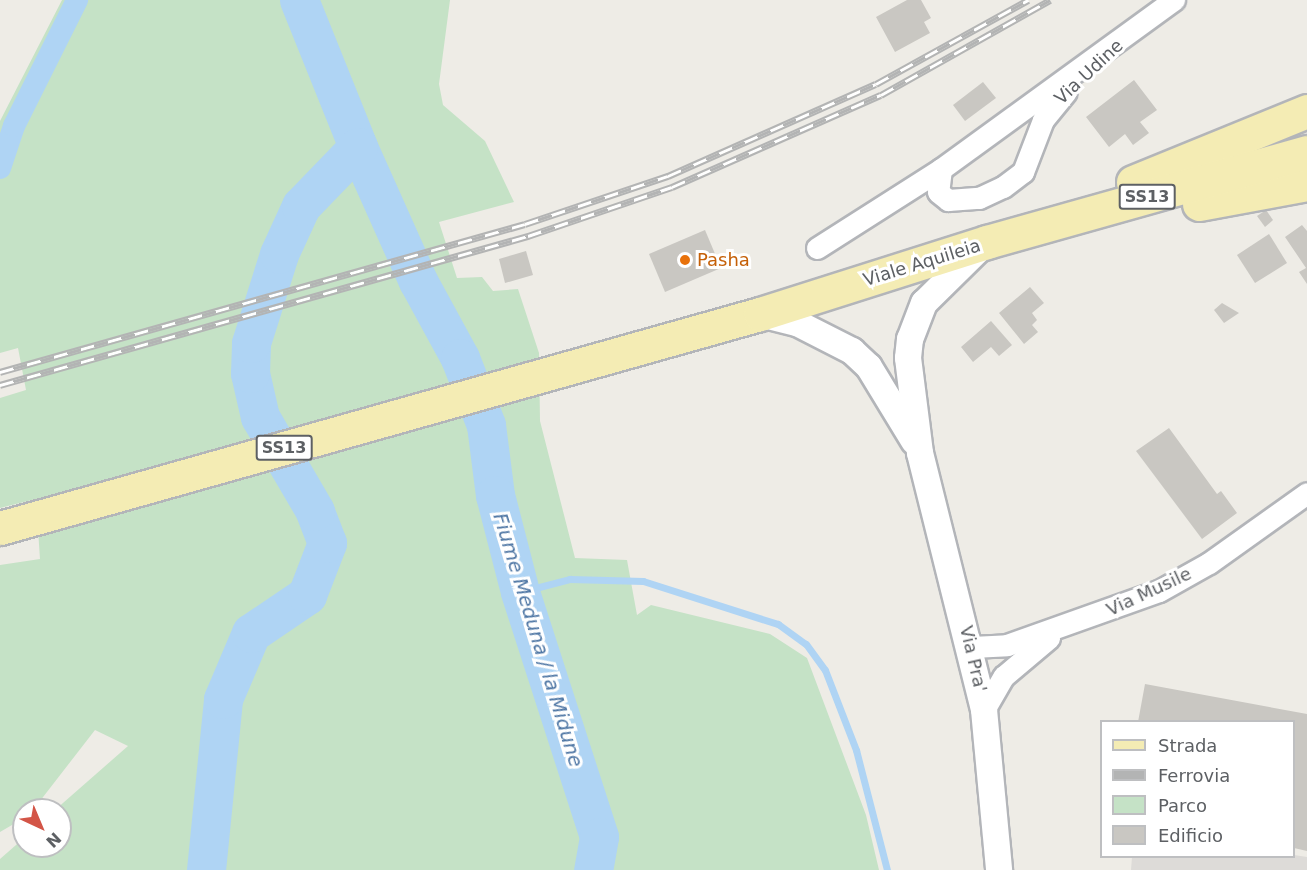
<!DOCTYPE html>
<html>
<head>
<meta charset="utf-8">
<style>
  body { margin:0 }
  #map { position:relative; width:1307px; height:870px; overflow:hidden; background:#eeece6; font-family:"DejaVu Sans",sans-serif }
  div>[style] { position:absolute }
  .industrial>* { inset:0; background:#dddbd8 }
  .green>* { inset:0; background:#c5e2c6 }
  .stream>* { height:7px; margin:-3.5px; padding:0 3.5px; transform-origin:3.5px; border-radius:3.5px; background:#afd4f4 }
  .canal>* { height:22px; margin:-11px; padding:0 11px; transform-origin:11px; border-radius:11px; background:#afd4f4 }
  .river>* { height:39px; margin:-19.5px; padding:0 19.5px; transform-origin:19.5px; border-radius:19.5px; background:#afd4f4 }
  .building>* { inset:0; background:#c9c7c2 }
  .roads { filter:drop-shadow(2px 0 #b3b5b9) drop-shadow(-2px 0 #b3b5b9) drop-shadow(0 2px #b3b5b9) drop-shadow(0 -2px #b3b5b9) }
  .minor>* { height:21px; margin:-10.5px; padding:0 10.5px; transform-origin:10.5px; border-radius:10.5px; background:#fff }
  .tertiary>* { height:26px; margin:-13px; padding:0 13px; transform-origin:13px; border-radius:13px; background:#fff }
  .primary>* { height:33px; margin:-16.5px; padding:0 16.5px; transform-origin:16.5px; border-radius:16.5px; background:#f4ecb4 }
  .rail>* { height:7px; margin-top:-3.5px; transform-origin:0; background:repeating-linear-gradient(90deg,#fff 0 14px,#b3b4b4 0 28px); box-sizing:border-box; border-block:2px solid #b3b4b4 }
  .dots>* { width:16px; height:16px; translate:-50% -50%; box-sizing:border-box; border:3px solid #fff; border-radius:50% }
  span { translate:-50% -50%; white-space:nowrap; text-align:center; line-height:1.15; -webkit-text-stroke:6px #fff; paint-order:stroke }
  .shield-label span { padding:2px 4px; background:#fff; border:2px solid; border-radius:4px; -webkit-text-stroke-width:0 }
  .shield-label { font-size:16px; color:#5d6064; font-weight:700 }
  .street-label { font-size:18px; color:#5d6064 }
  .food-label { font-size:18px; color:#c56008 }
  .left { translate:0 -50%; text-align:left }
  .water-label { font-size:20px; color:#4e76a4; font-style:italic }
  .legend { position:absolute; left:1100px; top:720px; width:195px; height:138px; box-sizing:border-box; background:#fff; border:2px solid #bebfc1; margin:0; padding:8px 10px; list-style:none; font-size:18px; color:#5d6064 }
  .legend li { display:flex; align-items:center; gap:12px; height:30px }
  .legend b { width:30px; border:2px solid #bebfc1 }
  .north { position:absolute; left:12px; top:798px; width:60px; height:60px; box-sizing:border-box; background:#fff; border:2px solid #bebfc1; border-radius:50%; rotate:136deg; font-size:16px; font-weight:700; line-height:24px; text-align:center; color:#5d6064 }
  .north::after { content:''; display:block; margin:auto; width:21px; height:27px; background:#d35547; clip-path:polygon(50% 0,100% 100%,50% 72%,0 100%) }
</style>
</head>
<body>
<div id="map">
  <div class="industrial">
    <div style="clip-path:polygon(1294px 855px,1307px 857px,1307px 870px,1131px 870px,1132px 857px)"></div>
  </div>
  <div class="green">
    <div style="clip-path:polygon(62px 0,450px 0,439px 84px,443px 105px,485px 141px,514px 202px,439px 222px,457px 278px,482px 277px,493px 291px,518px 289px,539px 353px,540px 421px,575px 558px,627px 560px,637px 615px,651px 605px,770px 634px,807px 658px,866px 815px,879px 870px,0 870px,0 859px,24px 838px,24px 846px,60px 846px,60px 810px,55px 810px,128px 746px,95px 730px,33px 810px,24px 810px,24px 818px,0 832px,0 565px,40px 559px,36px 499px,0 508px,0 398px,26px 390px,18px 348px,0 353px,0 121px)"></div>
  </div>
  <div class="stream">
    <div style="left:520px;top:592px;width:52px;rotate:-14.6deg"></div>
    <div style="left:570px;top:579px;width:73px;rotate:1.6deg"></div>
    <div style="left:643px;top:581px;width:142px;rotate:17.7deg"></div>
    <div style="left:778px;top:624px;width:34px;rotate:36deg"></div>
    <div style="left:806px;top:644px;width:32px;rotate:54deg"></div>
    <div style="left:825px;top:670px;width:86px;rotate:68.8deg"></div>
    <div style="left:856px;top:750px;width:124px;rotate:75.5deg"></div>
  </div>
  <div class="canal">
    <div style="left:0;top:168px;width:44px;rotate:-71.6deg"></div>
    <div style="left:14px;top:126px;width:141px;rotate:-63.4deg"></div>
  </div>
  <div class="river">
    <div style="left:299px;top:0;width:158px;rotate:68.1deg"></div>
    <div style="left:358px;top:147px;width:147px;rotate:65.9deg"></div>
    <div style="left:418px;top:281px;width:88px;rotate:61.4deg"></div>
    <div style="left:460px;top:358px;width:72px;rotate:68.8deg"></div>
    <div style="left:486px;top:425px;width:71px;rotate:82.7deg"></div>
    <div style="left:495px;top:495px;width:100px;rotate:75.5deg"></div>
    <div style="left:520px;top:592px;width:257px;rotate:72.1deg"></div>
    <div style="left:599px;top:837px;width:34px;rotate:100deg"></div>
    <div style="left:206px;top:870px;width:172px;rotate:-84.3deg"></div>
    <div style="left:223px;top:699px;width:72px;rotate:-67deg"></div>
    <div style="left:251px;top:633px;width:68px;rotate:-34.2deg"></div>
    <div style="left:307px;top:595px;width:56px;rotate:-69deg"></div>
    <div style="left:327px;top:543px;width:34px;rotate:-111deg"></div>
    <div style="left:315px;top:511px;width:109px;rotate:-120.3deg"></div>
    <div style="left:260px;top:417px;width:45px;rotate:-102.8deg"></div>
    <div style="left:250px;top:373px;width:30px;rotate:-88deg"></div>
    <div style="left:251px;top:343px;width:93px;rotate:-72.5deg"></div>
    <div style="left:279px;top:254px;width:53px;rotate:-65.4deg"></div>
    <div style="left:301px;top:206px;width:82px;rotate:-46deg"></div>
  </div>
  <div class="building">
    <div style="clip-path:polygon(907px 0,921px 0,931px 18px,924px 22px,930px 33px,895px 52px,876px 17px)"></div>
    <div style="clip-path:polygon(1134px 80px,1157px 110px,1140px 122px,1149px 133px,1133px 145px,1125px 134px,1109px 147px,1086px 117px)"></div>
    <div style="clip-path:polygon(983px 82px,996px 98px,965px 121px,953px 105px)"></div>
    <div style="clip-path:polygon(1266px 210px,1273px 220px,1265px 227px,1257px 216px)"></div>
    <div style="clip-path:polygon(1302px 225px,1307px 231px,1307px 284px,1299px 272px,1306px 268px,1285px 237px)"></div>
    <div style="clip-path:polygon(705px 230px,721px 268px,665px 292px,649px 254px)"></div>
    <div style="clip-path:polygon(1269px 234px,1287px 263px,1255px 283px,1237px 255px)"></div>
    <div style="clip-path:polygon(526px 251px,533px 275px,505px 283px,499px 259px)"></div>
    <div style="clip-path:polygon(1030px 287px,1044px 303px,1032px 313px,1037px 320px,1032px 325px,1038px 332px,1024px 344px,999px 313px)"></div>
    <div style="clip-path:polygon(1222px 303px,1239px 313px,1224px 323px,1214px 310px)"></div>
    <div style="clip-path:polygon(991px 321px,1012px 345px,999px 356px,991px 347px,973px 362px,961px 347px)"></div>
    <div style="clip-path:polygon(1169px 428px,1217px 494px,1221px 491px,1237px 513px,1202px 539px,1136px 451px)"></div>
    <div style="clip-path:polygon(1145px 684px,1307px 714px,1307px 851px,1294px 848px,1294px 722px,1138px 722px)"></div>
  </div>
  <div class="roads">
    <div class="minor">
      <div style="left:941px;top:169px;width:23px;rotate:97deg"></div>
      <div style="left:938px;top:192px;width:13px;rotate:39deg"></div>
      <div style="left:948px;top:200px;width:31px;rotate:-4deg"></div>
      <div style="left:979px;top:198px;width:26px;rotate:-25deg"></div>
      <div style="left:1003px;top:187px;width:25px;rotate:-37deg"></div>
      <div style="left:1023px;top:172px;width:56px;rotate:-69deg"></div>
      <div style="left:1043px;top:120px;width:36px;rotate:-51deg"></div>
      <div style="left:817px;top:248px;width:147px;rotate:-32.5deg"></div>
      <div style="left:941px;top:169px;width:288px;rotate:-36deg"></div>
      <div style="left:972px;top:647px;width:35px;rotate:-3deg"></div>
      <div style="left:1007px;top:645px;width:161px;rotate:-19.6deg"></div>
      <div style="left:1159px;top:591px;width:57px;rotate:-29.2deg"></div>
      <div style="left:1209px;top:563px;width:120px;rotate:-35.5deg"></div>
      <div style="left:984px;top:710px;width:39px;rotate:-60deg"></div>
      <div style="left:1004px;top:676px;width:59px;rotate:-40.2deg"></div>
    </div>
    <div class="tertiary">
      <div style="left:980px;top:248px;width:78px;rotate:135.5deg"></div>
      <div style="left:924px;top:303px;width:39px;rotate:111deg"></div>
      <div style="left:910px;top:339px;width:19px;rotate:96deg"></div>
      <div style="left:908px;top:358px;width:96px;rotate:82.8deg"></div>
      <div style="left:920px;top:453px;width:265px;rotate:76deg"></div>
      <div style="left:984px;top:710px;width:161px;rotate:84.6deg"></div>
      <div style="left:760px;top:314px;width:38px;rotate:14deg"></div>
      <div style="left:797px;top:323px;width:62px;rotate:27deg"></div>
      <div style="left:852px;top:351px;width:23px;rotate:43deg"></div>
      <div style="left:869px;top:367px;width:87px;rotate:58.7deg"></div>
    </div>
    <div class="primary">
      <div style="left:1133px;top:182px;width:188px;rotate:-22.2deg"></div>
      <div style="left:1199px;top:204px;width:110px;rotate:-10.5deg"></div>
      <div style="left:0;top:528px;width:790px;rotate:-15.73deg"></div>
      <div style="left:760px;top:314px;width:238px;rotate:-17.6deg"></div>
      <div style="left:987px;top:242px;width:332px;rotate:-15.7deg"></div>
    </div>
  </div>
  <div class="rail">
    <div style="left:0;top:372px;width:545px;rotate:-15.74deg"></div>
    <div style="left:525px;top:224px;width:151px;rotate:-18.6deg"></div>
    <div style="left:668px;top:176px;width:227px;rotate:-23.9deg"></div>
    <div style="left:876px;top:84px;width:174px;rotate:-28.9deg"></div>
    <div style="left:0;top:385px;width:549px;rotate:-15.76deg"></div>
    <div style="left:528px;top:236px;width:152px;rotate:-18.8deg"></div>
    <div style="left:672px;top:187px;width:228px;rotate:-23.8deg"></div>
    <div style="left:881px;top:95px;width:194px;rotate:-29.3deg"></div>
  </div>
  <div class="dots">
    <div style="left:685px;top:260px;background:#e8710a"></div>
  </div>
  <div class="shield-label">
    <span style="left:1147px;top:197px">SS13</span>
    <span style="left:284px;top:448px">SS13</span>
  </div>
  <div class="street-label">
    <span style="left:1089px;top:72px;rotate:-43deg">Via Udine</span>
    <span style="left:922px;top:263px;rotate:-17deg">Viale Aquileia</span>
    <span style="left:1149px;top:592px;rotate:-25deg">Via Musile</span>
    <span style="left:973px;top:659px;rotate:77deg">Via Pra'</span>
  </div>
  <div class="food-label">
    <span class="left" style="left:697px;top:260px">Pasha</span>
  </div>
  <div class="water-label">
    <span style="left:538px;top:640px;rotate:73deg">Fiume Meduna / la Midune</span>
  </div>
  <ul class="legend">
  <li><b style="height:8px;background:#f4ecb4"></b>Strada</li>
  <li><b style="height:8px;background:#b3b4b4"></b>Ferrovia</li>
  <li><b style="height:16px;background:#c5e2c6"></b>Parco</li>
  <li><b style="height:16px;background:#c9c7c2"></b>Edificio</li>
  </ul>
  <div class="north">N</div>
</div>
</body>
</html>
